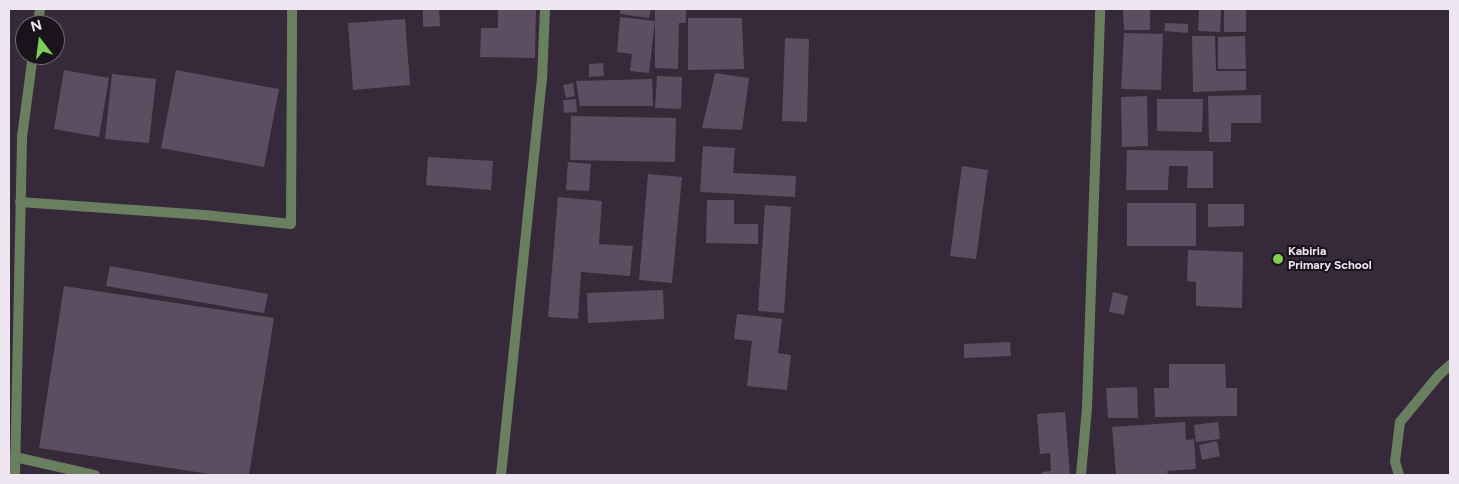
<!DOCTYPE html>
<html>
<head>
<meta charset="utf-8">
<style>
  body { margin:0 }
  #map { position:relative; width:1459px; height:484px; overflow:hidden; background:#35293a; font-family:Figtree,sans-serif }
  div>[style] { position:absolute }
  .building>* { inset:0; background:#5b4e61 }
  .service>* { height:10px; margin:-5px; padding:0 5px; transform-origin:5px; border-radius:5px; background:#697f5f }
  .minor>* { height:10px; margin:-5px; padding:0 5px; transform-origin:5px; border-radius:5px; background:#697f5f }
  .dots>* { width:14px; height:14px; translate:-50% -50%; box-sizing:border-box; border:2px solid #19141c; border-radius:50% }
  span { translate:-50% -50%; white-space:nowrap; text-align:center; line-height:1.15; -webkit-text-stroke:4px #19141c; paint-order:stroke }
  .poi-label { font-size:12px; color:#eee6f1; font-weight:700 }
  .left { translate:0 -50%; text-align:left }
  .frame { position:absolute; inset:0; border:10px solid #eee6f1; pointer-events:none }
  .north { position:absolute; left:15px; top:15px; width:50px; height:50px; box-sizing:border-box; background:#19141c; border:1px solid #6e6871; border-radius:50%; rotate:345deg; font-size:14px; font-weight:700; line-height:20px; text-align:center; color:#eee6f1 }
  .north::after { content:''; display:block; margin:auto; width:18px; height:22px; background:#7fd052; clip-path:polygon(50% 0,100% 100%,50% 72%,0 100%) }
</style>
</head>
<body>
<div id="map">
  <div class="building">
    <div style="clip-path:polygon(423px 9px,439px 9px,440px 26px,423px 27px)"></div>
    <div style="clip-path:polygon(498px 9px,536px 9px,535px 58px,480px 57px,481px 28px,498px 28px)"></div>
    <div style="clip-path:polygon(620px 9px,651px 9px,649px 18px,620px 14px)"></div>
    <div style="clip-path:polygon(655px 9px,686px 9px,686px 23px,679px 23px,678px 69px,655px 68px)"></div>
    <div style="clip-path:polygon(1123px 9px,1150px 9px,1150px 30px,1124px 30px)"></div>
    <div style="clip-path:polygon(1199px 9px,1221px 9px,1220px 32px,1198px 31px)"></div>
    <div style="clip-path:polygon(1224px 9px,1246px 9px,1246px 32px,1224px 32px)"></div>
    <div style="clip-path:polygon(620px 17px,655px 21px,649px 73px,630px 71px,632px 54px,617px 52px)"></div>
    <div style="clip-path:polygon(688px 18px,742px 18px,744px 69px,688px 70px)"></div>
    <div style="clip-path:polygon(405px 19px,410px 85px,353px 90px,348px 23px)"></div>
    <div style="clip-path:polygon(1165px 23px,1188px 24px,1188px 33px,1164px 31px)"></div>
    <div style="clip-path:polygon(1124px 33px,1163px 34px,1161px 90px,1121px 89px)"></div>
    <div style="clip-path:polygon(1192px 36px,1215px 36px,1216px 71px,1246px 71px,1246px 90px,1193px 92px)"></div>
    <div style="clip-path:polygon(1245px 36px,1246px 69px,1218px 69px,1218px 37px)"></div>
    <div style="clip-path:polygon(785px 38px,809px 39px,807px 122px,782px 121px)"></div>
    <div style="clip-path:polygon(603px 63px,604px 76px,589px 77px,589px 64px)"></div>
    <div style="clip-path:polygon(64px 70px,109px 78px,99px 137px,54px 129px)"></div>
    <div style="clip-path:polygon(176px 70px,279px 89px,264px 167px,161px 148px)"></div>
    <div style="clip-path:polygon(715px 73px,749px 78px,742px 130px,702px 128px)"></div>
    <div style="clip-path:polygon(112px 74px,156px 79px,149px 143px,105px 139px)"></div>
    <div style="clip-path:polygon(657px 76px,682px 77px,681px 109px,655px 108px)"></div>
    <div style="clip-path:polygon(652px 79px,653px 106px,580px 106px,576px 81px)"></div>
    <div style="clip-path:polygon(573px 83px,575px 96px,566px 98px,563px 85px)"></div>
    <div style="clip-path:polygon(1261px 95px,1261px 123px,1231px 123px,1231px 142px,1209px 142px,1208px 96px)"></div>
    <div style="clip-path:polygon(1147px 96px,1148px 146px,1122px 147px,1121px 97px)"></div>
    <div style="clip-path:polygon(576px 99px,577px 112px,564px 113px,563px 100px)"></div>
    <div style="clip-path:polygon(1157px 99px,1203px 99px,1202px 132px,1157px 131px)"></div>
    <div style="clip-path:polygon(571px 116px,676px 118px,675px 162px,570px 160px)"></div>
    <div style="clip-path:polygon(703px 146px,735px 148px,733px 173px,796px 176px,795px 197px,700px 192px)"></div>
    <div style="clip-path:polygon(1127px 150px,1213px 151px,1213px 188px,1187px 188px,1188px 166px,1169px 166px,1168px 190px,1126px 190px)"></div>
    <div style="clip-path:polygon(428px 157px,493px 161px,491px 190px,426px 185px)"></div>
    <div style="clip-path:polygon(568px 162px,591px 164px,589px 191px,566px 190px)"></div>
    <div style="clip-path:polygon(962px 166px,988px 170px,976px 259px,950px 256px)"></div>
    <div style="clip-path:polygon(648px 174px,682px 177px,672px 283px,639px 280px)"></div>
    <div style="clip-path:polygon(558px 197px,602px 201px,599px 244px,633px 246px,630px 276px,581px 272px,578px 319px,548px 317px)"></div>
    <div style="clip-path:polygon(707px 200px,734px 200px,734px 224px,758px 224px,758px 244px,706px 243px)"></div>
    <div style="clip-path:polygon(1127px 203px,1196px 203px,1196px 246px,1127px 246px)"></div>
    <div style="clip-path:polygon(1208px 204px,1244px 204px,1244px 226px,1208px 227px)"></div>
    <div style="clip-path:polygon(765px 205px,791px 207px,784px 313px,758px 311px)"></div>
    <div style="clip-path:polygon(1188px 250px,1243px 252px,1242px 308px,1196px 306px,1196px 282px,1187px 281px)"></div>
    <div style="clip-path:polygon(110px 266px,268px 294px,264px 313px,106px 286px)"></div>
    <div style="clip-path:polygon(64px 286px,274px 318px,249px 475px,216px 475px,39px 448px)"></div>
    <div style="clip-path:polygon(663px 290px,664px 319px,588px 323px,587px 293px)"></div>
    <div style="clip-path:polygon(1113px 292px,1128px 296px,1124px 315px,1109px 312px)"></div>
    <div style="clip-path:polygon(737px 314px,782px 319px,778px 353px,791px 355px,787px 390px,747px 386px,752px 341px,734px 339px)"></div>
    <div style="clip-path:polygon(1010px 342px,1011px 356px,964px 358px,964px 344px)"></div>
    <div style="clip-path:polygon(1169px 364px,1225px 364px,1226px 388px,1237px 388px,1237px 416px,1155px 417px,1154px 388px,1169px 388px)"></div>
    <div style="clip-path:polygon(1137px 387px,1138px 418px,1108px 418px,1106px 388px)"></div>
    <div style="clip-path:polygon(1065px 412px,1070px 475px,1042px 475px,1042px 472px,1051px 471px,1050px 453px,1040px 454px,1037px 414px)"></div>
    <div style="clip-path:polygon(1185px 422px,1186px 440px,1194px 439px,1196px 469px,1167px 471px,1168px 475px,1116px 475px,1112px 427px)"></div>
    <div style="clip-path:polygon(1218px 422px,1220px 439px,1196px 442px,1194px 425px)"></div>
    <div style="clip-path:polygon(1217px 441px,1220px 456px,1202px 460px,1199px 445px)"></div>
  </div>
  <div class="service">
    <div style="left:15px;top:457px;width:82px;rotate:12.7deg"></div>
  </div>
  <div class="minor">
    <div style="left:38px;top:25px;width:16px;rotate:-83deg"></div>
    <div style="left:20px;top:202px;width:185px;rotate:4deg"></div>
    <div style="left:205px;top:215px;width:86px;rotate:6deg"></div>
    <div style="left:291px;top:224px;width:215px;rotate:-89.7deg"></div>
    <div style="left:15px;top:475px;width:338px;rotate:-88.8deg"></div>
    <div style="left:22px;top:137px;width:83px;rotate:-82.4deg"></div>
    <div style="left:501px;top:475px;width:397px;rotate:-84.1deg"></div>
    <div style="left:542px;top:80px;width:71px;rotate:-87.6deg"></div>
    <div style="left:1081px;top:475px;width:67px;rotate:-84.9deg"></div>
    <div style="left:1087px;top:408px;width:399px;rotate:-88.1deg"></div>
    <div style="left:1399px;top:475px;width:14px;rotate:-107deg"></div>
    <div style="left:1395px;top:462px;width:40px;rotate:-82.9deg"></div>
    <div style="left:1400px;top:422px;width:61px;rotate:-50.3deg"></div>
    <div style="left:1439px;top:375px;width:15px;rotate:-42deg"></div>
  </div>
  <div class="dots">
    <div style="left:1278px;top:259px;background:#7fd052"></div>
  </div>
  <div class="poi-label">
    <span class="left" style="left:1288px;top:259px">Kabiria<br>Primary School</span>
  </div>
  <div class="frame"></div>
  <div class="north">N</div>
</div>
</body>
</html>
